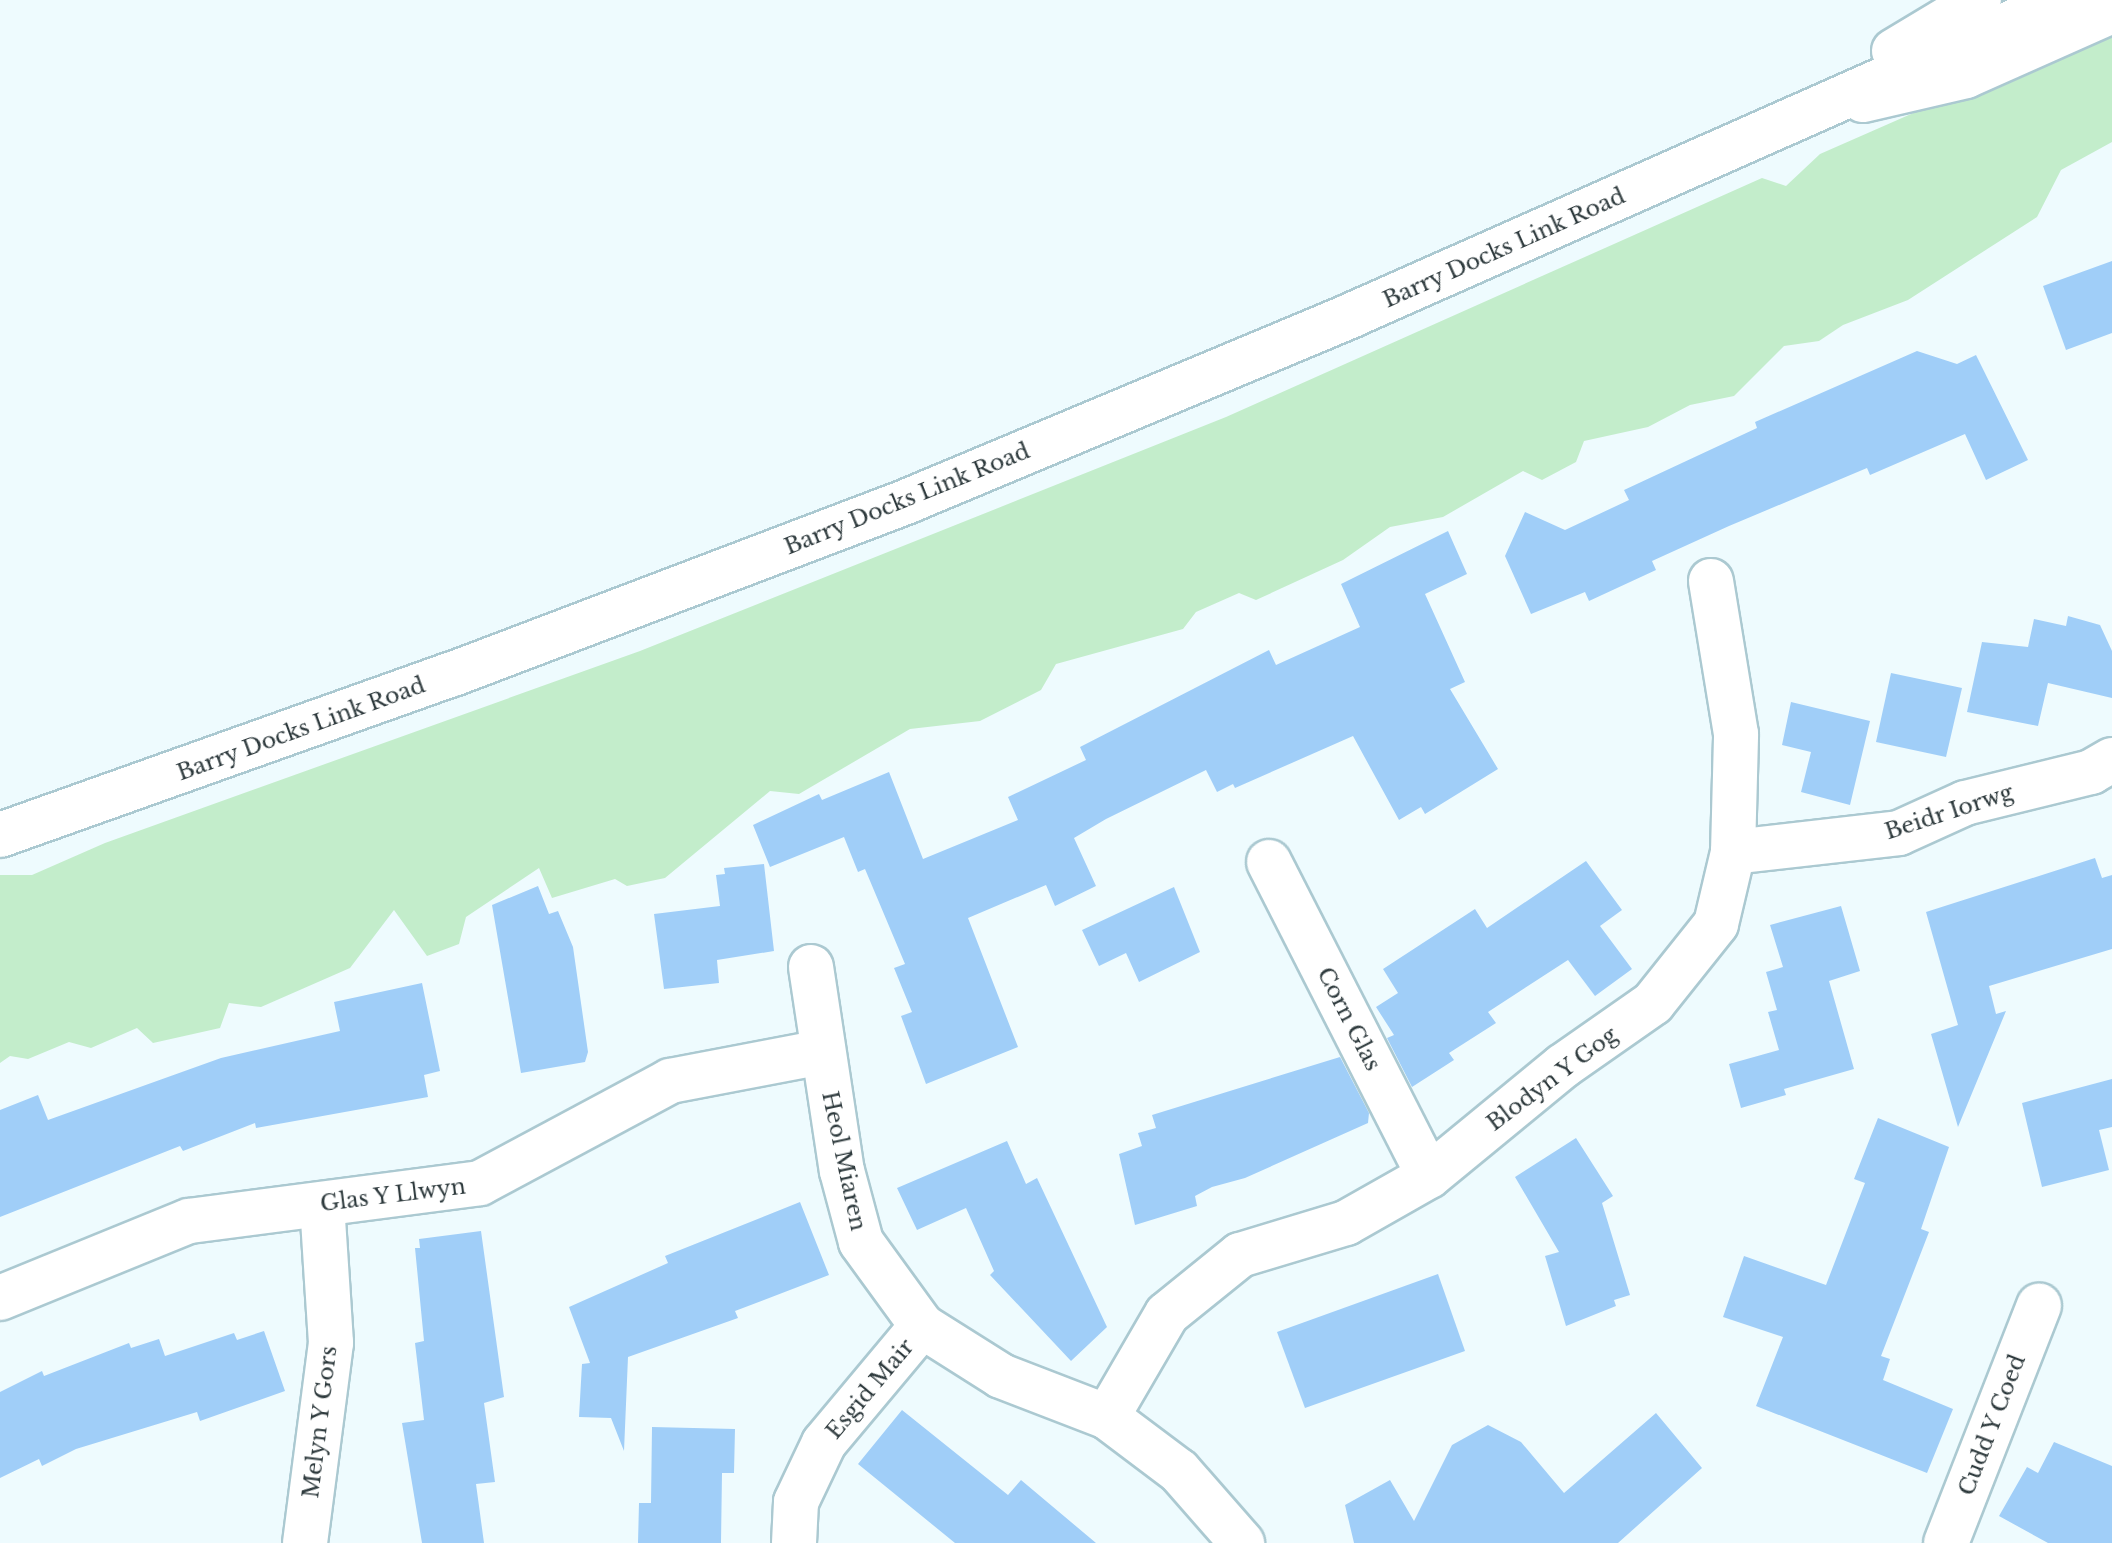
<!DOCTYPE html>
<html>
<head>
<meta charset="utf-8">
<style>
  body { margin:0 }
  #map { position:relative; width:2112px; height:1543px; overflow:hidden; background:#eefbfe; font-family:"Libre Baskerville",serif }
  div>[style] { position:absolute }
  .green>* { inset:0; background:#c3edcb }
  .building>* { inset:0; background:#a0cef8 }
  .roads { filter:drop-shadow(2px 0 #abc9d1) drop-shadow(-2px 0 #abc9d1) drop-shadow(0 2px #abc9d1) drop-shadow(0 -2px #abc9d1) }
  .minor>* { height:44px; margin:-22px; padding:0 22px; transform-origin:22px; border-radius:22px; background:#fff }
  .major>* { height:44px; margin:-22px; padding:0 22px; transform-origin:22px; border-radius:22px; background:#fff }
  span { translate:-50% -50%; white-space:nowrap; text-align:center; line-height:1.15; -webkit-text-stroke:7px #fff; paint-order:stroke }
  .street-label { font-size:22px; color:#2e3a3d }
</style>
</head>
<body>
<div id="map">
  <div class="green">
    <div style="clip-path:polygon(2112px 17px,2112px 142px,2061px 170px,2037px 217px,1908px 300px,1843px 325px,1819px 341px,1784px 346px,1734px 396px,1690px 405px,1648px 427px,1584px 441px,1576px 462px,1542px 480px,1523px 471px,1443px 517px,1390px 527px,1343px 560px,1256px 600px,1239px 593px,1196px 612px,1183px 629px,1056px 664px,1041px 690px,980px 721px,910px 729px,799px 794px,770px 791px,665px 878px,627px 886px,615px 879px,552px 898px,539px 868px,466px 917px,459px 944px,427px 956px,394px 910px,350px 968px,261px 1007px,229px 1003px,220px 1028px,153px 1043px,137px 1028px,91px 1048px,69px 1042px,28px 1059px,10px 1056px,0 1063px,0 875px,32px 875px,105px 843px,640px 651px,1226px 417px,1762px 178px,1786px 186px,1820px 154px,2057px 50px)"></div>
  </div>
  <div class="building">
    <div style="clip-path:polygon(2112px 261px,2112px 333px,2066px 350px,2043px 286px)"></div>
    <div style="clip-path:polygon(1917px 351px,1957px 364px,1976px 355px,2028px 460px,1986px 480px,1965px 434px,1870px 475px,1867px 468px,1729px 526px,1652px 561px,1656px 570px,1589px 601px,1585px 592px,1531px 614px,1505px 556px,1525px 512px,1565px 530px,1629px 500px,1624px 490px,1757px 428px,1755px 422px)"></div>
    <div style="clip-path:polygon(1448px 531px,1467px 574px,1425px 594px,1465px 682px,1450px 689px,1498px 769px,1425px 814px,1421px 807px,1399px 820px,1353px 736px,1235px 788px,1233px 784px,1217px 792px,1206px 770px,1106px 819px,1074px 838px,1096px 886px,1055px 906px,1046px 885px,968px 918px,1018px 1047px,926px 1084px,901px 1016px,912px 1012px,894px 968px,905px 964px,865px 869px,858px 872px,844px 837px,770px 867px,753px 825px,819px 794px,822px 800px,889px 772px,923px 859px,1018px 820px,1008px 797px,1086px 760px,1080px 747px,1269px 650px,1276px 665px,1360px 627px,1341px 584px)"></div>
    <div style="clip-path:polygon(2068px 616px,2100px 625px,2112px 651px,2112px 698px,2048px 683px,2038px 726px,1967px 712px,1982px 642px,2028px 647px,2034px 619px,2066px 626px)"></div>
    <div style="clip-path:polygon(1891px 673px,1962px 688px,1946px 757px,1876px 742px)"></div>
    <div style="clip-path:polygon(1791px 702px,1870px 721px,1850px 805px,1801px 792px,1811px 752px,1782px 745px)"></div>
    <div style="clip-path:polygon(2095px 858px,2102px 878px,2112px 875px,2112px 949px,1989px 986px,1996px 1014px,2006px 1011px,1958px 1127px,1931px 1034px,1958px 1025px,1926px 912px)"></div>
    <div style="clip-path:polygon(1586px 861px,1622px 910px,1600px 926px,1632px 969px,1595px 996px,1568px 960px,1488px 1012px,1496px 1023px,1449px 1053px,1454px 1060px,1412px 1087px,1387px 1038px,1394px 1035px,1376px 1007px,1398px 993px,1383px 969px,1475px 909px,1487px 928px)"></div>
    <div style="clip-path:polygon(764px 864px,774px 951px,717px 960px,719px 983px,664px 989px,654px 914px,720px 906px,716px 875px,725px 874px,724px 868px)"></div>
    <div style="clip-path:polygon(538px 886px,549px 914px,558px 911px,573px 947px,588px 1052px,585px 1062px,521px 1073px,492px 905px)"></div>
    <div style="clip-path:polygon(1174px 887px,1200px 952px,1139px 982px,1126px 953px,1099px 966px,1082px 930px)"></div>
    <div style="clip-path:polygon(1841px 906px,1860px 971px,1829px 981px,1854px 1069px,1784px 1089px,1786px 1095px,1741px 1108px,1729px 1064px,1779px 1050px,1768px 1012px,1777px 1010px,1766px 972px,1783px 967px,1770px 925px)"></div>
    <div style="clip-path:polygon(422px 983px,440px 1071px,424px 1075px,428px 1097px,256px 1128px,255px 1123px,183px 1151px,180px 1146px,0 1217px,0 1110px,38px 1095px,48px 1120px,221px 1058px,340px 1031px,334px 1002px)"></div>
    <div style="clip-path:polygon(1340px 1057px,1369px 1113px,1368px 1123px,1245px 1178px,1212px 1187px,1195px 1196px,1197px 1206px,1135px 1225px,1119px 1154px,1142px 1146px,1138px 1133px,1156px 1128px,1152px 1115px)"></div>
    <div style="clip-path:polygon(2112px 1079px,2112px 1127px,2099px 1130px,2109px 1170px,2042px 1187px,2022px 1103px)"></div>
    <div style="clip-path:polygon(1878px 1118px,1949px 1147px,1921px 1229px,1929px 1232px,1881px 1356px,1890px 1359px,1883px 1380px,1953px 1409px,1927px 1473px,1756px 1406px,1783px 1337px,1723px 1317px,1744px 1256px,1826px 1285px,1865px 1183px,1854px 1179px)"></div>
    <div style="clip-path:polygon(1576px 1138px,1613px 1196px,1602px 1203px,1630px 1295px,1614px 1300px,1616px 1306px,1566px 1326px,1545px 1256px,1559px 1252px,1515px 1177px)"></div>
    <div style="clip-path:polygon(1007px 1141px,1026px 1184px,1037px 1178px,1107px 1327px,1071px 1361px,990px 1275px,994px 1271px,966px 1208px,917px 1230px,897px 1188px)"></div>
    <div style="clip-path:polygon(800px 1202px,829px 1275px,735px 1311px,738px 1318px,628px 1357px,624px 1451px,611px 1418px,579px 1417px,582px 1364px,590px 1363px,569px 1307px,668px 1263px,665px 1256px)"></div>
    <div style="clip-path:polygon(481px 1231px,504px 1397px,484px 1403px,495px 1482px,476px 1484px,484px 1543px,422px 1543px,402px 1423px,424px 1420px,415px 1343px,424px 1341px,415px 1248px,420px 1248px,419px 1239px)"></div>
    <div style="clip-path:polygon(1438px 1274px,1465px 1351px,1305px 1408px,1277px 1332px)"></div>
    <div style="clip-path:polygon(264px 1331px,285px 1391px,200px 1421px,197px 1412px,76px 1449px,42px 1466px,39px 1459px,0 1478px,0 1392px,42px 1371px,44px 1376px,129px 1343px,131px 1348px,159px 1339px,165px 1356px,234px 1333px,237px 1340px)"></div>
    <div style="clip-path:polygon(902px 1410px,1008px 1495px,1021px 1480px,1096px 1543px,955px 1543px,858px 1464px)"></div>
    <div style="clip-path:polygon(1656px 1413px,1702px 1468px,1618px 1543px,1354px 1543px,1345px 1505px,1390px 1480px,1414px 1521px,1452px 1445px,1488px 1425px,1521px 1442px,1564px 1493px)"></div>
    <div style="clip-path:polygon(652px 1427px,735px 1429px,734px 1473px,722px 1473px,721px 1543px,638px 1543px,639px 1503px,651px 1503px)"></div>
    <div style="clip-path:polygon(2054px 1442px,2112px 1466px,2112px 1543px,2048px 1543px,1999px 1516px,2027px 1467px,2038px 1473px)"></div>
  </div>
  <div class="roads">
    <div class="minor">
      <div style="left:1863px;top:100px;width:106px;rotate:-13.1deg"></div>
      <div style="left:1966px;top:76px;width:160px;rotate:-24deg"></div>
      <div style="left:1733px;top:852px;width:167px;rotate:-6.5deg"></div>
      <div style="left:1899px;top:833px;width:72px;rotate:-24.4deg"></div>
      <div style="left:1965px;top:803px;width:130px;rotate:-13.8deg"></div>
      <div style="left:2091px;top:772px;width:24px;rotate:-30deg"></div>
      <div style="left:1269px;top:862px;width:352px;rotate:63deg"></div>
      <div style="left:811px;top:967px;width:206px;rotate:81.4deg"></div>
      <div style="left:842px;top:1171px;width:73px;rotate:75deg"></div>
      <div style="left:861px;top:1242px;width:104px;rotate:54deg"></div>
      <div style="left:922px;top:1326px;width:93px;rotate:32.3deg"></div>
      <div style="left:1001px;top:1376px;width:114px;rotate:21.1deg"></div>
      <div style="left:1107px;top:1417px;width:90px;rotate:36.9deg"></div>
      <div style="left:1179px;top:1471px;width:96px;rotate:48.8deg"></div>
      <div style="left:0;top:1298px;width:204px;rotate:-22.2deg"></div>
      <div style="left:189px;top:1221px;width:293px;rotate:-7.4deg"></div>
      <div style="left:480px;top:1183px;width:216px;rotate:-28.2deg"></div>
      <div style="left:670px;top:1081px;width:155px;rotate:-10.8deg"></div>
      <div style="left:1107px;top:1417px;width:119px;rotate:-59.8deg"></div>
      <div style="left:1167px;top:1314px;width:94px;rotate:-38.9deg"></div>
      <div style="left:1240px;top:1255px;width:111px;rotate:-16.8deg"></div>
      <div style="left:1346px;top:1223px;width:95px;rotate:-29.5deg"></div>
      <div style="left:1429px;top:1176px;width:173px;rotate:-39.4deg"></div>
      <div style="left:1563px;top:1066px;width:110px;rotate:-35deg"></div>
      <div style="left:1653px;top:1003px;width:101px;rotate:-51.4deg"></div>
      <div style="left:1716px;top:924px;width:74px;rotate:-76.7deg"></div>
      <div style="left:1733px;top:852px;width:118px;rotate:-88.5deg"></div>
      <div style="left:1736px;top:734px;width:155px;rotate:-99.3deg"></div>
      <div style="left:305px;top:1543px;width:202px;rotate:-82.6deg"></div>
      <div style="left:331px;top:1343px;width:139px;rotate:-93.7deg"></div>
      <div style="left:794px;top:1543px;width:41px;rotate:-87.2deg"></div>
      <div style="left:796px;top:1502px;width:65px;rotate:-64.6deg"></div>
      <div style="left:824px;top:1443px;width:153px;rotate:-50.1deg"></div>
      <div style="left:1946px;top:1543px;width:255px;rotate:-68.6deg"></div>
    </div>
    <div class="major">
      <div style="left:1894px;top:51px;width:99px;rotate:-31deg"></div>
      <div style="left:0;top:835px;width:481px;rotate:-19.6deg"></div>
      <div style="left:453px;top:674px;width:487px;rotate:-20.8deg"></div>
      <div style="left:908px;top:501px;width:481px;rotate:-22.7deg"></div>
      <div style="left:1352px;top:315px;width:778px;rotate:-23.9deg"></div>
    </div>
  </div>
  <div class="street-label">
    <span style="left:1504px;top:248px;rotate:-24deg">Barry Docks Link Road</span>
    <span style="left:907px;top:499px;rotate:-22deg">Barry Docks Link Road</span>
    <span style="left:301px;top:729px;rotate:-20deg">Barry Docks Link Road</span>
    <span style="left:1949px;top:812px;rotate:-18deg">Beidr Iorwg</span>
    <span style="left:1349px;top:1019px;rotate:63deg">Corn Glas</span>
    <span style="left:1552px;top:1079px;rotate:-37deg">Blodyn Y Gog</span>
    <span style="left:844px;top:1161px;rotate:78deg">Heol Miaren</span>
    <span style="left:393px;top:1195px;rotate:-7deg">Glas Y Llwyn</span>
    <span style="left:870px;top:1389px;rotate:-50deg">Esgid Mair</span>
    <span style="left:320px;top:1422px;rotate:-83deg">Melyn Y Gors</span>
    <span style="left:1992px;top:1425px;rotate:-69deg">Cudd Y Coed</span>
  </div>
</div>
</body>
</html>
